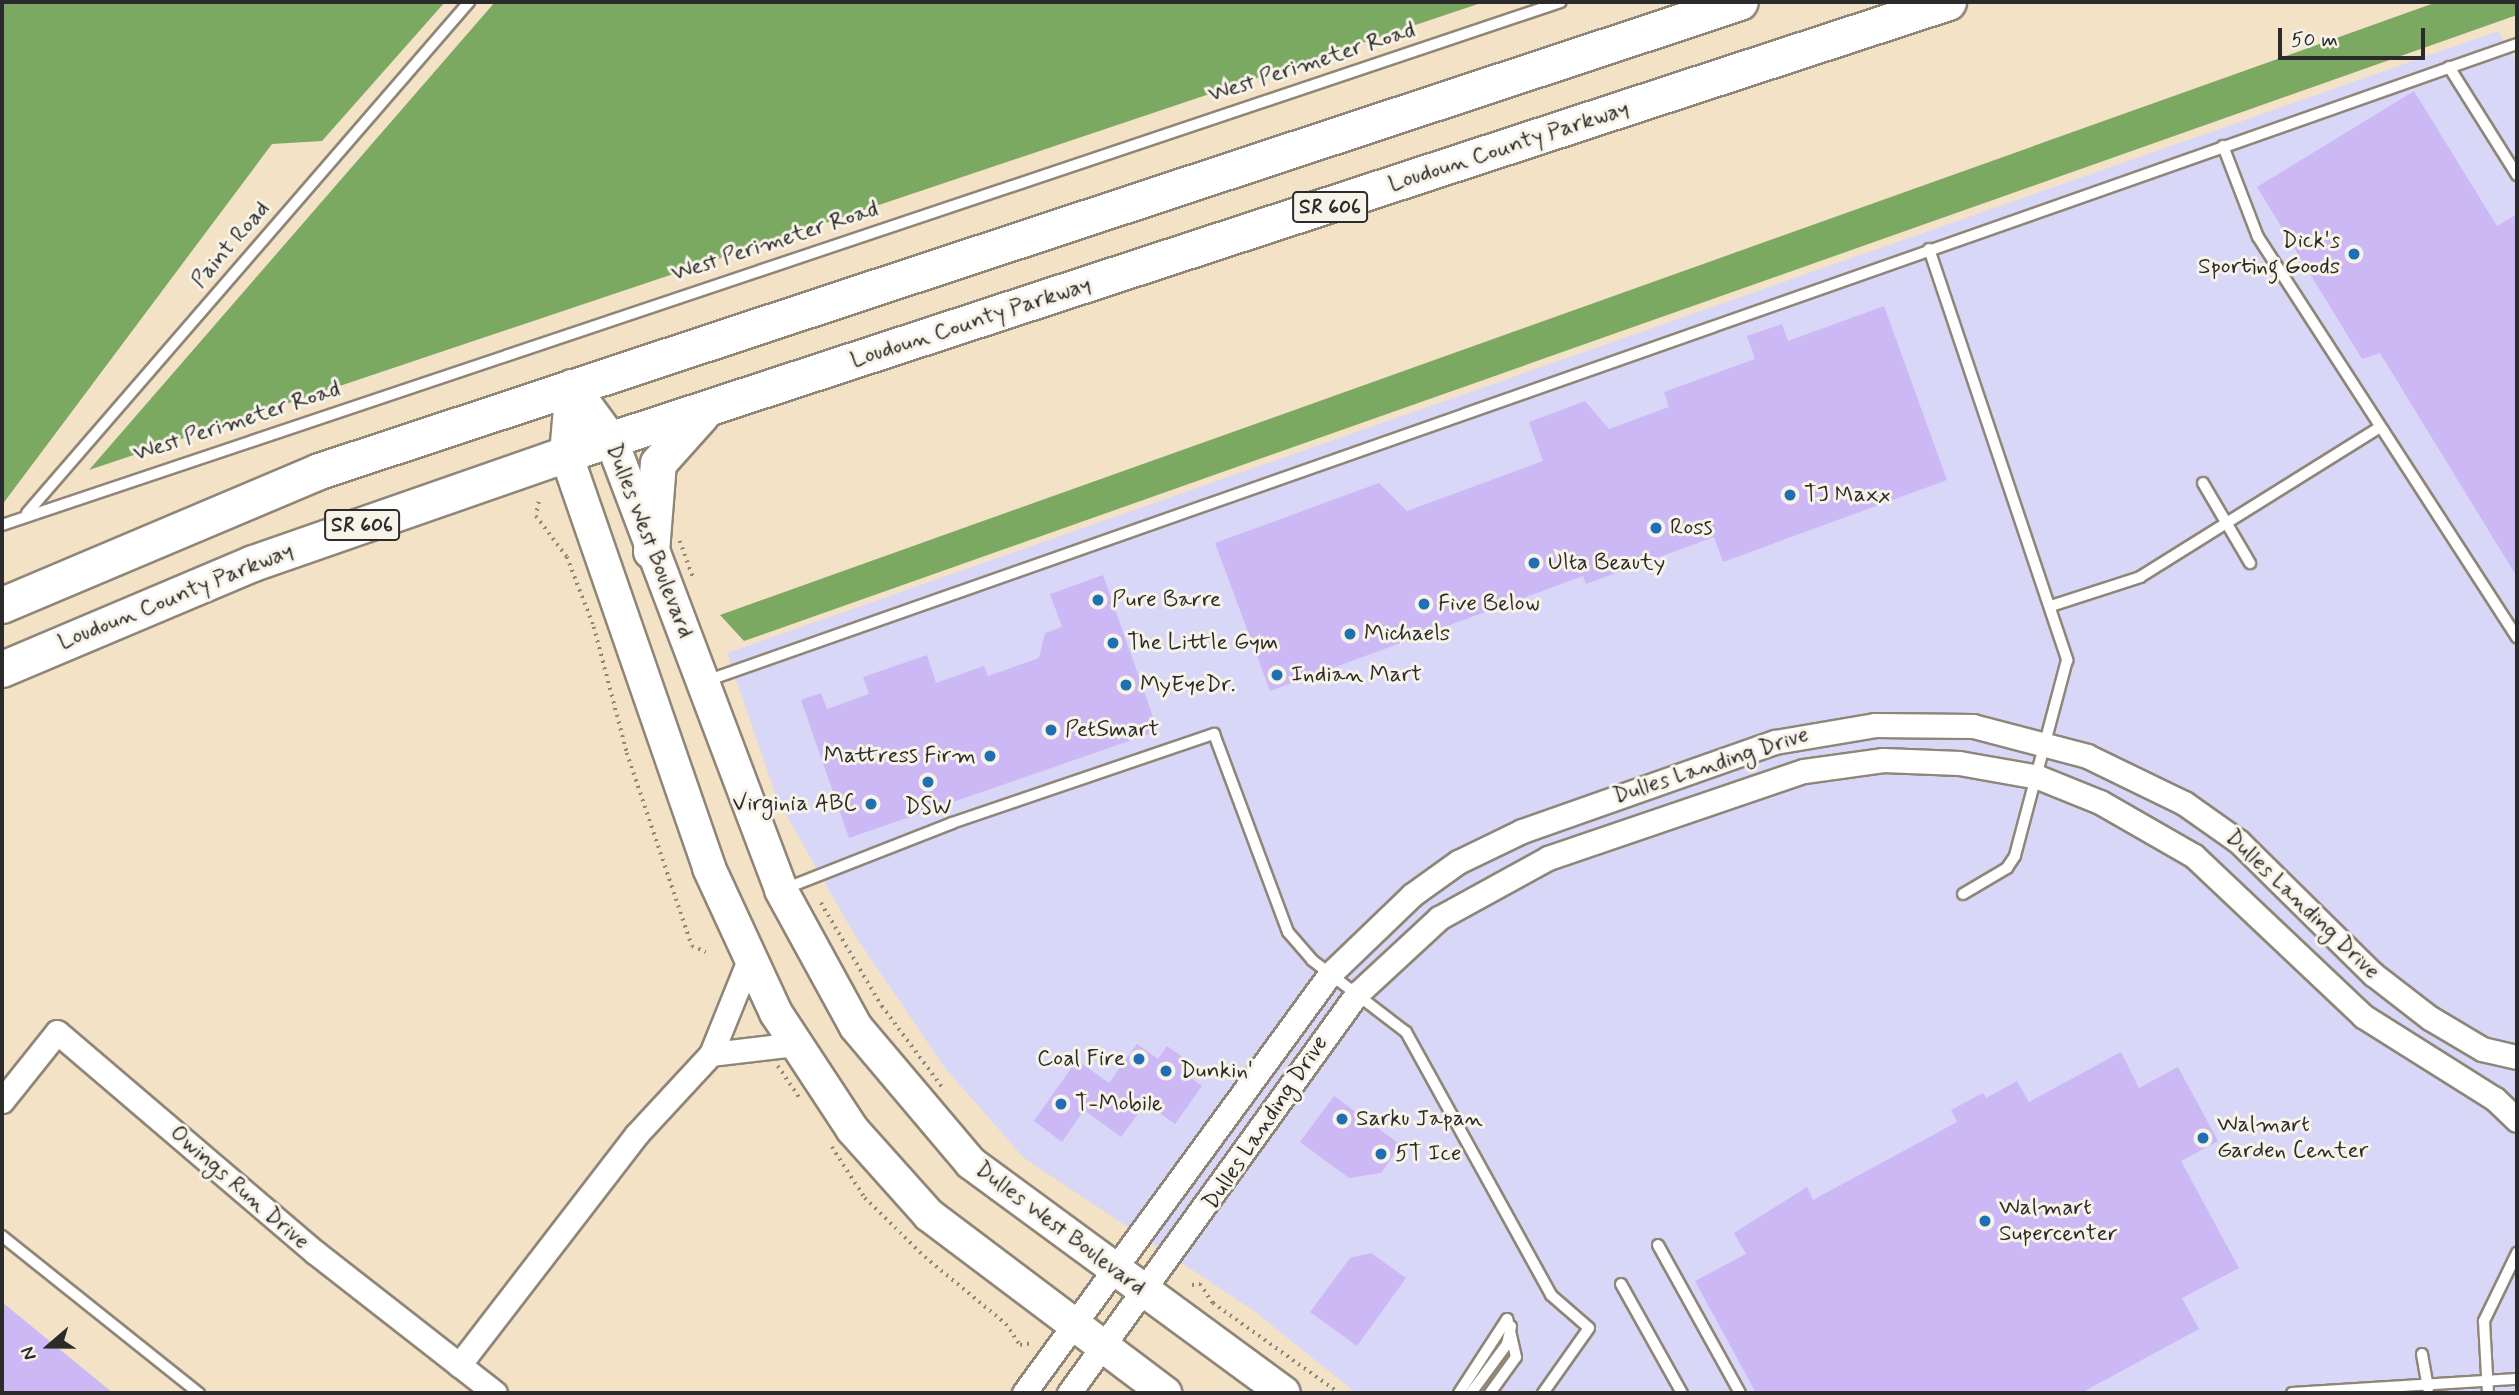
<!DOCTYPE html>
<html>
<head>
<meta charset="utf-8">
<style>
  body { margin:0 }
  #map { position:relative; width:2519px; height:1395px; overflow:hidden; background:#f3e2c6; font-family:Mynerve,sans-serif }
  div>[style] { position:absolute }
  .built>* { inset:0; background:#d8d7f8 }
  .forest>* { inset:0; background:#7ca962 }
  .building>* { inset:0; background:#ccb8f4 }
  .path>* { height:3.5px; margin-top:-1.75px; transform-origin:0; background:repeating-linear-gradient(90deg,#8f8678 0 2px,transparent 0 7px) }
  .roads { filter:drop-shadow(2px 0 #8f8678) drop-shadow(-2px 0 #8f8678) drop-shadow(0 2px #8f8678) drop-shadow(0 -2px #8f8678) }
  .lane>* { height:10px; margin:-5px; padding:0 5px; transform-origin:5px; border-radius:5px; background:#fff }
  .street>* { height:23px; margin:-11.5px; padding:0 11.5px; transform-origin:11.5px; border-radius:11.5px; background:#fff }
  .secondary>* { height:32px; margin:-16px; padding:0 16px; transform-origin:16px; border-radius:16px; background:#fff }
  .primary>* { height:35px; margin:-17.5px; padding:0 17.5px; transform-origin:17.5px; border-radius:17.5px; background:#fff }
  .dots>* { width:19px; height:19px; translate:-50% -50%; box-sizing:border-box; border:4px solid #f7f3e8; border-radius:50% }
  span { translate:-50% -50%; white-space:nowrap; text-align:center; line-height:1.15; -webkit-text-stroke:6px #f7f3e8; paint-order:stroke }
  .shield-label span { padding:2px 5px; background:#f7f3e8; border:2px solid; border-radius:5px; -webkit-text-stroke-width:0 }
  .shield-label { font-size:21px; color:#2b2b2b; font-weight:700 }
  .street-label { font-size:23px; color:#2b2b2b }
  .poi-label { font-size:23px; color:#2b2b2b }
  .right { translate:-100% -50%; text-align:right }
  .left { translate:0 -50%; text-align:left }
  .frame { position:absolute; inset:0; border:4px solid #2b2b2b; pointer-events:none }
  .north { position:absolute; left:14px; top:1311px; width:70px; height:70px; -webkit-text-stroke:5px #f7f3e8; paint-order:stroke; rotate:250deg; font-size:19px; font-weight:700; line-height:28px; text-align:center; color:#2b2b2b }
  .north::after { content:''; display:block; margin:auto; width:24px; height:32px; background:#2b2b2b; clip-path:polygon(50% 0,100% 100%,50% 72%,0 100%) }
  .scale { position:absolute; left:2278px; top:28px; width:147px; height:32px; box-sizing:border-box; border:4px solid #2b2b2b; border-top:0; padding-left:9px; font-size:21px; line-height:24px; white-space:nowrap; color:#2b2b2b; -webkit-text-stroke:5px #f7f3e8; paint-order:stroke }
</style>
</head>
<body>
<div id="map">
  <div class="built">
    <div style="clip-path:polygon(2498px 31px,2517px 62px,2517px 1393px,1356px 1393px,1254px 1311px,1024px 1158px,945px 1068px,854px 934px,777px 799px,727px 653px)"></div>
  </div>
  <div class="forest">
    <div style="clip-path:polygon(2px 2px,445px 2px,322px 141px,272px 144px,2px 505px)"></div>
    <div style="clip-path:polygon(495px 2px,1484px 2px,89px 470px)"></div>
    <div style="clip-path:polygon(2437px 2px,2517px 2px,2517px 15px,744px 641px,720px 615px)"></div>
  </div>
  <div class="building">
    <div style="clip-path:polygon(2414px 91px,2497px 226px,2517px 214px,2517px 577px,2380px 353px,2362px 359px,2257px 187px)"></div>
    <div style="clip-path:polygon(1884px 306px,1947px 480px,1723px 562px,1714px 537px,1586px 584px,1583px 576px,1270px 691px,1215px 543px,1379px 483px,1407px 511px,1543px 461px,1529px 422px,1585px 401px,1609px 429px,1669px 407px,1664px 392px,1755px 359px,1747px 336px,1782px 324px,1788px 341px)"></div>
    <div style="clip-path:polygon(1103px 575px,1158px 731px,849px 838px,801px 700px,821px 693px,827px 709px,869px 694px,863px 677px,927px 655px,936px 683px,984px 666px,988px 676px,1039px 658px,1045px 633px,1062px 627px,1050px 594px)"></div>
    <div style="clip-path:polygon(1137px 1044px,1158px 1059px,1167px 1046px,1191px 1063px,1184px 1073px,1202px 1086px,1175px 1124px,1146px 1103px,1121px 1137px,1084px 1110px,1062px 1142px,1034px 1121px,1077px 1060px,1109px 1083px)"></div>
    <div style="clip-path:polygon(2121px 1052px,2139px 1088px,2178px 1067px,2218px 1141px,2181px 1161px,2239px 1268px,2182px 1298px,2199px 1329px,2081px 1393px,1756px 1393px,1695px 1281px,1746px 1254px,1734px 1233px,1807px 1187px,1813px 1200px,1957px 1122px,1951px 1110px,1983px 1093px,1986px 1098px,2017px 1081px,2029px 1102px)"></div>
    <div style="clip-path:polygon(1334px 1096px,1401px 1145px,1381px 1173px,1349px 1178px,1300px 1142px)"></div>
    <div style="clip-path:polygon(1371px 1253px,1406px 1278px,1357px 1346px,1310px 1312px,1350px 1258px)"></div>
    <div style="clip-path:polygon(2px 1302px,113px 1393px,2px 1393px)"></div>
  </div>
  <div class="path">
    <div style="left:539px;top:502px;width:14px;rotate:102deg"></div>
    <div style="left:536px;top:516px;width:51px;rotate:52.9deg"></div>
    <div style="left:567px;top:557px;width:75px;rotate:68.9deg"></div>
    <div style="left:594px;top:627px;width:130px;rotate:75.3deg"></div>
    <div style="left:627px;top:753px;width:204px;rotate:71.4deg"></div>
    <div style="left:692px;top:946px;width:15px;rotate:23deg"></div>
    <div style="left:680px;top:541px;width:41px;rotate:70.3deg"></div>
    <div style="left:821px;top:903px;width:120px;rotate:59.4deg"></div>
    <div style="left:882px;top:1006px;width:102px;rotate:53.4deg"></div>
    <div style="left:778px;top:1066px;width:41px;rotate:55.9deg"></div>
    <div style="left:832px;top:1147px;width:61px;rotate:57.1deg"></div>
    <div style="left:865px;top:1198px;width:84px;rotate:44.5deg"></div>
    <div style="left:925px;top:1257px;width:105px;rotate:39.6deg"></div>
    <div style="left:1006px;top:1324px;width:25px;rotate:56deg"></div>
    <div style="left:1020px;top:1345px;width:12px;rotate:-9deg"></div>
    <div style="left:1192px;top:1285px;width:8px;rotate:-7deg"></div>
    <div style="left:1200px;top:1284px;width:23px;rotate:56deg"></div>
    <div style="left:1213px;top:1303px;width:155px;rotate:35.5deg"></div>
  </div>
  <div class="roads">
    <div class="lane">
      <div style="left:2449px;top:67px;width:128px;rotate:57.8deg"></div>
      <div style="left:2223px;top:146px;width:97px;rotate:69deg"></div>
      <div style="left:2258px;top:237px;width:477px;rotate:57.1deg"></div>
      <div style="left:1929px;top:249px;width:434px;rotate:71.4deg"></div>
      <div style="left:2067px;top:660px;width:203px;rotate:104.9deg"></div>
      <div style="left:2015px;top:856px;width:14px;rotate:124deg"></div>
      <div style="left:2007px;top:868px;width:51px;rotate:149.4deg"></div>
      <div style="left:2203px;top:483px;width:93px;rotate:59.6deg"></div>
      <div style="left:27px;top:513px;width:676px;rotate:-49.14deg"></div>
      <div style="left:2px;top:525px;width:1644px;rotate:-18.55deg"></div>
      <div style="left:2051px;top:606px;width:94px;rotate:-18deg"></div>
      <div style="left:2140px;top:577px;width:279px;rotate:-32deg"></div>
      <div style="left:706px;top:681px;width:1920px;rotate:-19.38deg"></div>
      <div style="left:784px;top:889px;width:180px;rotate:-21.4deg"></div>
      <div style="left:952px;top:823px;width:277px;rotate:-18.8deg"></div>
      <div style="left:1214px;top:734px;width:211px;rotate:69.5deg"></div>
      <div style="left:1288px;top:932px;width:37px;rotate:49deg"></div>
      <div style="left:1312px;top:960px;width:118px;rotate:37.5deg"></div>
      <div style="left:1406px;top:1032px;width:300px;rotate:61.1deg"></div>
      <div style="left:1551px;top:1295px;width:50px;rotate:41deg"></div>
      <div style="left:1589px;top:1328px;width:80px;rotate:125.3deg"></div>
      <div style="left:2px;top:1236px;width:252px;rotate:38.6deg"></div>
      <div style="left:1658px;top:1245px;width:169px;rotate:61deg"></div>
      <div style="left:1621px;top:1284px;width:125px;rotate:60.8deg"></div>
      <div style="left:2422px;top:1354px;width:35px;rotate:80deg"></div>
      <div style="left:1459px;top:1393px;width:88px;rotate:-57deg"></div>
      <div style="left:1471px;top:1393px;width:61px;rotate:-53.7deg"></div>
      <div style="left:1507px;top:1344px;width:18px;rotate:-77deg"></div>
      <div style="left:1490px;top:1393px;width:44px;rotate:-54.2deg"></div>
      <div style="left:1516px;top:1357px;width:39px;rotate:-103deg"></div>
      <div style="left:2292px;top:1393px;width:225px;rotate:-3.6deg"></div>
      <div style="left:2488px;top:1393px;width:72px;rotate:-93.2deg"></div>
      <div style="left:2484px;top:1321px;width:76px;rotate:-64.1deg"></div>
    </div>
    <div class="street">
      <div style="left:711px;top:1054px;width:86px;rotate:-6.7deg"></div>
      <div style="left:2px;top:1101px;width:88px;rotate:-51.4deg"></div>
      <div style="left:57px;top:1032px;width:340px;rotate:40.5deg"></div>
      <div style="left:316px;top:1253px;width:227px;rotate:38deg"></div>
      <div style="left:459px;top:1365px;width:290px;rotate:-52.4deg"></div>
      <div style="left:636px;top:1135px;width:110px;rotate:-47.2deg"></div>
      <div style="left:711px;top:1054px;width:101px;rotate:-68deg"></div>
      <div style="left:1024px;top:1393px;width:519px;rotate:-53.86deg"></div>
      <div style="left:1330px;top:974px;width:114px;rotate:-43.9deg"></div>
      <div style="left:1412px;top:895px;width:57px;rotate:-35.7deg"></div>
      <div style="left:1458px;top:862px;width:71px;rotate:-25.8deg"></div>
      <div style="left:1522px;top:831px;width:268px;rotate:-19.4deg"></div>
      <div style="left:1775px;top:742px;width:101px;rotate:-9.6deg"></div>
      <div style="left:1875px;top:725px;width:98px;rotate:0.6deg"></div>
      <div style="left:1973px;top:726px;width:118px;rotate:14.7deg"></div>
      <div style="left:2087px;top:756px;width:108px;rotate:25.9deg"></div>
      <div style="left:2184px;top:803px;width:67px;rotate:35.3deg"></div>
      <div style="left:2239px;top:842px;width:188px;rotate:44.6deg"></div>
      <div style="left:2373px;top:974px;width:72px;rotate:37.7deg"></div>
      <div style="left:2430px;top:1018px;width:61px;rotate:30.8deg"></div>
      <div style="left:2482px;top:1049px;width:36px;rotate:13deg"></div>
      <div style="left:1069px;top:1393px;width:493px;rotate:-54.2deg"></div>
      <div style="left:1358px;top:993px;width:110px;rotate:-42.8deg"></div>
      <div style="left:1439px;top:918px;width:124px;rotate:-28.8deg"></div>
      <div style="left:1548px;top:858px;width:270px;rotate:-18.8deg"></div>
      <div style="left:1804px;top:771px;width:80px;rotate:-7.9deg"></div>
      <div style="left:1883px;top:760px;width:76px;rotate:2.3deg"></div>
      <div style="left:1959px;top:763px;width:80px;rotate:10deg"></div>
      <div style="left:2038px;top:777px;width:67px;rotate:22deg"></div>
      <div style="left:2100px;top:802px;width:108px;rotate:29.9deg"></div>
      <div style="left:2194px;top:856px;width:233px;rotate:43.4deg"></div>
      <div style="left:2363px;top:1016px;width:156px;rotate:32.2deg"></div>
      <div style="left:2495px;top:1099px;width:30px;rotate:44deg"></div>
    </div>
    <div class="secondary">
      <div style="left:572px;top:386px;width:66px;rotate:53.7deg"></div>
      <div style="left:611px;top:439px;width:482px;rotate:69.3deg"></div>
      <div style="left:781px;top:890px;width:156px;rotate:61.3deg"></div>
      <div style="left:856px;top:1027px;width:178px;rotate:49.8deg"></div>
      <div style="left:971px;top:1163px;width:388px;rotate:36.3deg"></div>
      <div style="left:572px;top:386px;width:68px;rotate:95deg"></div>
      <div style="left:566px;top:454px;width:438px;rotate:70.9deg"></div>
      <div style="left:709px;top:868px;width:160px;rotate:65.2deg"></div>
      <div style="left:776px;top:1013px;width:140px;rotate:56.7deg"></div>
      <div style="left:853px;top:1130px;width:114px;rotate:48.2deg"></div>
      <div style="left:929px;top:1215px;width:296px;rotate:37deg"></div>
    </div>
    <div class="primary">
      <div style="left:651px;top:551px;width:88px;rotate:-85.5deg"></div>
      <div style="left:658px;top:463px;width:64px;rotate:-48.1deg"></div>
      <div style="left:2px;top:605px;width:344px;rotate:-22.9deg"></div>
      <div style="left:319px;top:471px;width:1496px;rotate:-18.27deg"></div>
      <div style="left:2px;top:669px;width:272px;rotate:-22.9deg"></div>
      <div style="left:253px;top:563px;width:331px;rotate:-19.2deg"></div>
      <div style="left:566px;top:454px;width:1454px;rotate:-18.11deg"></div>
    </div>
  </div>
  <div class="dots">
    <div style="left:2354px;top:254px;background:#1f6fb2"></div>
    <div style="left:1790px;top:495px;background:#1f6fb2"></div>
    <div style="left:1656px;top:528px;background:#1f6fb2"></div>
    <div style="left:1534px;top:563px;background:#1f6fb2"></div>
    <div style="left:1098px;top:600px;background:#1f6fb2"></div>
    <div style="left:1424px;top:604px;background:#1f6fb2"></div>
    <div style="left:1350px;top:634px;background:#1f6fb2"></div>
    <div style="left:1113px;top:643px;background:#1f6fb2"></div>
    <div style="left:1277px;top:675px;background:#1f6fb2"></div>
    <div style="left:1126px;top:685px;background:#1f6fb2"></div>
    <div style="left:1051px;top:730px;background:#1f6fb2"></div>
    <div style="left:990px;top:756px;background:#1f6fb2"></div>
    <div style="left:928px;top:782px;background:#1f6fb2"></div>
    <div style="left:871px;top:804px;background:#1f6fb2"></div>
    <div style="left:1139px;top:1059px;background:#1f6fb2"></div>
    <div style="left:1166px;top:1071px;background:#1f6fb2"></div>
    <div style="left:1061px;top:1104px;background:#1f6fb2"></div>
    <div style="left:1342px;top:1119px;background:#1f6fb2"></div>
    <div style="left:2203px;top:1138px;background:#1f6fb2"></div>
    <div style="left:1381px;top:1154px;background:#1f6fb2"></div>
    <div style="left:1985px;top:1221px;background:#1f6fb2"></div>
  </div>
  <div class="shield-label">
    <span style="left:1330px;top:207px">SR 606</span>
    <span style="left:362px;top:525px">SR 606</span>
  </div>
  <div class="street-label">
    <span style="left:1312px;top:63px;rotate:-18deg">West Perimeter Road</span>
    <span style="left:1509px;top:147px;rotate:-18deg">Loudoun County Parkway</span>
    <span style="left:775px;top:242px;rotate:-18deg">West Perimeter Road</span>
    <span style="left:231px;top:245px;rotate:-49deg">Paint Road</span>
    <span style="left:971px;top:323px;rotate:-18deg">Loudoun County Parkway</span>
    <span style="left:237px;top:422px;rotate:-18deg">West Perimeter Road</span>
    <span style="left:649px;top:541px;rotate:69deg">Dulles West Boulevard</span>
    <span style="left:176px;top:597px;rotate:-22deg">Loudoun County Parkway</span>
    <span style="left:1711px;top:766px;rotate:-18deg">Dulles Landing Drive</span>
    <span style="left:2302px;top:905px;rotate:44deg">Dulles Landing Drive</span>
    <span style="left:1266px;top:1123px;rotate:-56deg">Dulles Landing Drive</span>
    <span style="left:239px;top:1188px;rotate:41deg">Owings Run Drive</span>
    <span style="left:1060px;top:1229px;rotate:37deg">Dulles West Boulevard</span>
  </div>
  <div class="poi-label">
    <span class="right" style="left:2340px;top:254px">Dick's<br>Sporting Goods</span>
    <span class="left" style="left:1804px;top:495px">TJ Maxx</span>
    <span class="left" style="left:1670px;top:528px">Ross</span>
    <span class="left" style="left:1548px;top:563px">Ulta Beauty</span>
    <span class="left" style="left:1112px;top:600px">Pure Barre</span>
    <span class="left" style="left:1438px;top:604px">Five Below</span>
    <span class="left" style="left:1364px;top:634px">Michaels</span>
    <span class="left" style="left:1127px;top:643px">The Little Gym</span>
    <span class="left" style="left:1291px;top:675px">Indian Mart</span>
    <span class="left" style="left:1140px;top:685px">MyEyeDr.</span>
    <span class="left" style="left:1065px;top:730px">PetSmart</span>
    <span class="right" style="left:976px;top:756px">Mattress Firm</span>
    <span class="right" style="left:857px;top:804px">Virginia ABC</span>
    <span style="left:928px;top:807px">DSW</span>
    <span class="right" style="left:1125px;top:1059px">Coal Fire</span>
    <span class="left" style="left:1180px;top:1071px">Dunkin'</span>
    <span class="left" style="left:1075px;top:1104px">T-Mobile</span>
    <span class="left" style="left:1356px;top:1119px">Sarku Japan</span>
    <span class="left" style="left:2217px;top:1138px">Walmart<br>Garden Center</span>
    <span class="left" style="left:1395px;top:1154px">5T Ice</span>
    <span class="left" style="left:1999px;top:1221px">Walmart<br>Supercenter</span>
  </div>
  <div class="frame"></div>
  <div class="north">N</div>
  <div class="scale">50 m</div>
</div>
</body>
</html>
